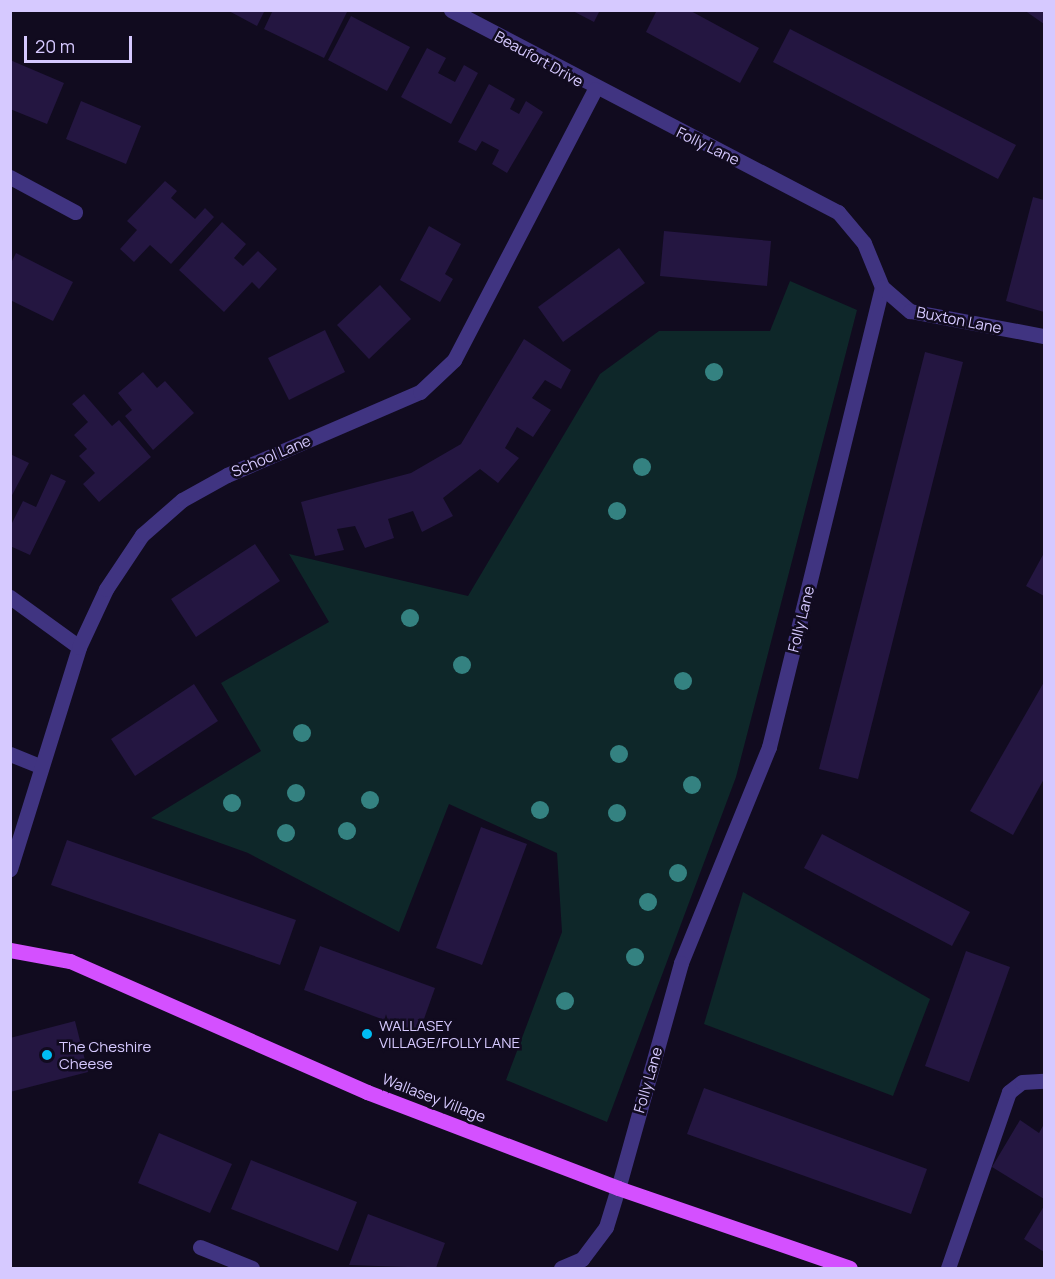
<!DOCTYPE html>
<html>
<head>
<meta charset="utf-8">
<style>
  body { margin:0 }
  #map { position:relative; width:1055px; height:1279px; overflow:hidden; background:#110b1f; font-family:Manrope,sans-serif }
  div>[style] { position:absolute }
  .green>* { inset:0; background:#0e2729 }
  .building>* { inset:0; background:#241641 }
  .lane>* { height:15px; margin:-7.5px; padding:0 7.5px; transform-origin:7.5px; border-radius:7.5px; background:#403481 }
  .street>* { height:15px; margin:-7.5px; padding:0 7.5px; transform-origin:7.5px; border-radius:7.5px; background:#403481 }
  .primary>* { height:15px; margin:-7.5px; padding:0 7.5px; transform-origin:7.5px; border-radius:7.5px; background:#d450ff }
  .trees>* { width:18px; height:18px; margin:-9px; border-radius:50%; background:#348281 }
  .dots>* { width:16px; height:16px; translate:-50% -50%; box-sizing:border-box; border:3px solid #110b1f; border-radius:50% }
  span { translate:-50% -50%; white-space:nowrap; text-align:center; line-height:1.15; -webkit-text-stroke:5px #110b1f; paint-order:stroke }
  .street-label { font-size:15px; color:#d6c9ff }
  .poi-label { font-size:15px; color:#d6c9ff }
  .left { translate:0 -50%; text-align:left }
  .frame { position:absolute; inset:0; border:12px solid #d6c9ff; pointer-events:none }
  .scale { position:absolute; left:24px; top:36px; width:108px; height:27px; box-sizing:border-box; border:3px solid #d6c9ff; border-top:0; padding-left:8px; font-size:18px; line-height:21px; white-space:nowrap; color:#d6c9ff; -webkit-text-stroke:4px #110b1f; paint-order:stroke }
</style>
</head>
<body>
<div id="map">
  <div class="green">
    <div style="clip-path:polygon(790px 281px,857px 310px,736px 777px,607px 1122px,506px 1080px,562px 932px,557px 853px,449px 804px,399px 932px,248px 853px,151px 818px,261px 751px,221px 683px,329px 622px,289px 554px,468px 596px,600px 374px,659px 331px,770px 331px)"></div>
    <div style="clip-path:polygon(743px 892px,930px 999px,893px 1096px,704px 1024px)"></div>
  </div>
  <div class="building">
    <div style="clip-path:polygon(227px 10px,265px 10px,257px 26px)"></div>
    <div style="clip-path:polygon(273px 10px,343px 10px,347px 12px,324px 58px,264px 29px)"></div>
    <div style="clip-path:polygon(571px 10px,600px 10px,594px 22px)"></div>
    <div style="clip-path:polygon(657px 10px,689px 10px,759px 48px,740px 83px,646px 32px)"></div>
    <div style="clip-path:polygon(1024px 10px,1044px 10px,1044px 24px)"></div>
    <div style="clip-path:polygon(351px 16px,410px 47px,387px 91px,328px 60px)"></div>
    <div style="clip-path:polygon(790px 29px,1016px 145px,998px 179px,773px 62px)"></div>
    <div style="clip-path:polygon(427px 48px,446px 58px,438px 73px,455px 82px,464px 65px,478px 73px,451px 124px,401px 97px)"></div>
    <div style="clip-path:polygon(10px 60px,64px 83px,47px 124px,10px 109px)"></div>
    <div style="clip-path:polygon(489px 84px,515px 99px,510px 109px,519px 114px,526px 101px,543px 112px,507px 173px,492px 164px,499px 150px,482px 141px,476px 151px,458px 142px)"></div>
    <div style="clip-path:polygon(81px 101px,141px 126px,126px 164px,66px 139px)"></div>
    <div style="clip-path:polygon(165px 181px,177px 191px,171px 198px,195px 219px,205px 208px,214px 217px,171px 264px,150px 245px,134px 262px,120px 249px,137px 230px,127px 221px)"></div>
    <div style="clip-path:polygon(1033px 197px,1044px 200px,1044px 312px,1006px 301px)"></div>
    <div style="clip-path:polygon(222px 222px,246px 244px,234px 258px,243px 266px,258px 251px,277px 269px,259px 289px,252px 282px,224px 312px,179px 270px)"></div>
    <div style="clip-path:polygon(429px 226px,461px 244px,445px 274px,453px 279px,440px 302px,400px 280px)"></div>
    <div style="clip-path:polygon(664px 231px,771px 241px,767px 286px,660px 276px)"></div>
    <div style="clip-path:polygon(619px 248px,645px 283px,563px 342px,538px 307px)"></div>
    <div style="clip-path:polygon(16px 253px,73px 282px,53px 321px,10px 300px,10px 265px)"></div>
    <div style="clip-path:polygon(380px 285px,411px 319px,369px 359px,337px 325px)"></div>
    <div style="clip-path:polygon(325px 330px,345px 372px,289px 400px,268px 358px)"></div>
    <div style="clip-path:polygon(524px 339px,571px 370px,561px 389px,545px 380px,532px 398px,551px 410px,533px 437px,517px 427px,505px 448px,519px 458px,498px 483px,480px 469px,443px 498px,453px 516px,422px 532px,413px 511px,388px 519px,394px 538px,365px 548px,355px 526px,337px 529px,344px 550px,315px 556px,301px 502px,411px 473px,461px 444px)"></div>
    <div style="clip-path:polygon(925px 352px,963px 362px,858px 779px,819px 769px)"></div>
    <div style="clip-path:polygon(143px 372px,157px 388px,165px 381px,194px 413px,153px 450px,125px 416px,132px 410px,118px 393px)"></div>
    <div style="clip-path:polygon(84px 394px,112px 426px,119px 420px,151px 457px,99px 502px,83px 484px,95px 473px,79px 456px,87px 449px,74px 435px,88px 422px,72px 404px)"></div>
    <div style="clip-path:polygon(10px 454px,29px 463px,10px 499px)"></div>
    <div style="clip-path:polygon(51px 474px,66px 481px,30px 555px,10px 546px,10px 527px,23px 501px,36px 507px)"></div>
    <div style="clip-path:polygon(255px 544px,280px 581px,196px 637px,171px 599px)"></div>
    <div style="clip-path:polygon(1044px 553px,1044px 596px,1026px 586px)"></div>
    <div style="clip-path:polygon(1044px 682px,1044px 779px,1013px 835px,970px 811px)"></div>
    <div style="clip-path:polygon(194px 684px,218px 721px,135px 776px,111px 739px)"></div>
    <div style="clip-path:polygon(481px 827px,527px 844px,482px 965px,436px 948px)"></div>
    <div style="clip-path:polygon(822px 834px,970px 912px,952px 946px,804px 868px)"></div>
    <div style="clip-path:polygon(67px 840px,296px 920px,280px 965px,51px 885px)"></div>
    <div style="clip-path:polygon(320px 946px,435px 988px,419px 1033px,304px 990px)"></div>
    <div style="clip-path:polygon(966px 951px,1010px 967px,969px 1082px,925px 1066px)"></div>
    <div style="clip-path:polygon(75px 1021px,88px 1072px,10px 1092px,10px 1038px)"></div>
    <div style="clip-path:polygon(704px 1088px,927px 1169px,911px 1214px,687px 1134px)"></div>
    <div style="clip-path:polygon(1020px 1120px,1039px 1133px,1044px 1124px,1044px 1199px,992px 1167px)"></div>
    <div style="clip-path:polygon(159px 1133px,232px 1164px,210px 1213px,138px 1183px)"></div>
    <div style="clip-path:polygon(251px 1160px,357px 1202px,338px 1251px,231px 1209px)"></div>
    <div style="clip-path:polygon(1044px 1206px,1044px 1252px,1024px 1239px)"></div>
    <div style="clip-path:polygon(368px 1214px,445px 1243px,436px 1268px,349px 1265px)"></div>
  </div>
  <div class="lane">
    <div style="left:10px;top:754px;width:31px;rotate:22deg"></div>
    <div style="left:200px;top:1247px;width:56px;rotate:22deg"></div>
    <div style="left:561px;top:1268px;width:23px;rotate:-23deg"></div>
    <div style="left:582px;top:1259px;width:40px;rotate:-53deg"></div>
    <div style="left:606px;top:1227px;width:41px;rotate:-72.9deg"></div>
    <div style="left:948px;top:1268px;width:186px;rotate:-70.9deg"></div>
    <div style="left:1009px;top:1092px;width:16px;rotate:-38deg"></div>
    <div style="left:1022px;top:1082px;width:22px;rotate:-3deg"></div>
  </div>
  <div class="street">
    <div style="left:451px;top:10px;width:437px;rotate:27.6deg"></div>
    <div style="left:838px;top:212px;width:40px;rotate:50deg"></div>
    <div style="left:864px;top:243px;width:48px;rotate:67.8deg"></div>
    <div style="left:882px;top:287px;width:474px;rotate:103.8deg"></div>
    <div style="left:769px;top:747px;width:233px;rotate:112.2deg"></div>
    <div style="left:681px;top:963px;width:234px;rotate:105.6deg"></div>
    <div style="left:10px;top:177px;width:74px;rotate:28.3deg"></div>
    <div style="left:882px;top:287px;width:37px;rotate:41deg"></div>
    <div style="left:910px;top:311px;width:136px;rotate:10.6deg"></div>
    <div style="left:10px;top:597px;width:85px;rotate:35.9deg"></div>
    <div style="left:10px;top:869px;width:232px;rotate:-72.7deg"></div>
    <div style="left:79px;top:647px;width:64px;rotate:-65deg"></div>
    <div style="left:106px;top:589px;width:65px;rotate:-56.3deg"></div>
    <div style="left:142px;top:535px;width:53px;rotate:-41.2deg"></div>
    <div style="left:182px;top:500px;width:51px;rotate:-29.1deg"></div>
    <div style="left:227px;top:475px;width:210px;rotate:-23.3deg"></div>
    <div style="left:420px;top:392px;width:47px;rotate:-43.3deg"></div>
    <div style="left:454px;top:360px;width:305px;rotate:-62.5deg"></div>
  </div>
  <div class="primary">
    <div style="left:10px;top:950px;width:61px;rotate:10.4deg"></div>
    <div style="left:70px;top:961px;width:325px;rotate:23.8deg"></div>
    <div style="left:367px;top:1092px;width:269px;rotate:20.9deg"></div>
    <div style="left:618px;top:1188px;width:245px;rotate:19deg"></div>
  </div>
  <div class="trees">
    <div style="left:714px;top:372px"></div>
    <div style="left:642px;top:467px"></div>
    <div style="left:617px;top:511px"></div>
    <div style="left:410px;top:618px"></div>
    <div style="left:462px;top:665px"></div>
    <div style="left:683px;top:681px"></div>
    <div style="left:302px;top:733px"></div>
    <div style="left:619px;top:754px"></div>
    <div style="left:692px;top:785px"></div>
    <div style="left:296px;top:793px"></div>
    <div style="left:370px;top:800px"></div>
    <div style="left:232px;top:803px"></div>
    <div style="left:540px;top:810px"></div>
    <div style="left:617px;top:813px"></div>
    <div style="left:347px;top:831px"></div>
    <div style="left:286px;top:833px"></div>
    <div style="left:678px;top:873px"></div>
    <div style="left:648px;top:902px"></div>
    <div style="left:635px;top:957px"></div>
    <div style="left:565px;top:1001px"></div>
  </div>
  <div class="dots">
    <div style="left:367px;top:1034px;background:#00bdf4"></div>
    <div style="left:47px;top:1055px;background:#00bdf4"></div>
  </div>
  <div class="street-label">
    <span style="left:539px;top:59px;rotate:29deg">Beaufort Drive</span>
    <span style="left:708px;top:146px;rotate:26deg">Folly Lane</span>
    <span style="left:959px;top:320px;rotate:11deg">Buxton Lane</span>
    <span style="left:271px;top:456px;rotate:-23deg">School Lane</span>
    <span style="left:801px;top:619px;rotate:-76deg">Folly Lane</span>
    <span style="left:648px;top:1080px;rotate:-74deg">Folly Lane</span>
    <span style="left:434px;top:1098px;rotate:21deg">Wallasey Village</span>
  </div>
  <div class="poi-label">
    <span class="left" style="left:379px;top:1034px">WALLASEY<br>VILLAGE/FOLLY LANE</span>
    <span class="left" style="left:59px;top:1055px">The Cheshire<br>Cheese</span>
  </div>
  <div class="frame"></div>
  <div class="scale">20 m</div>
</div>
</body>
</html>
